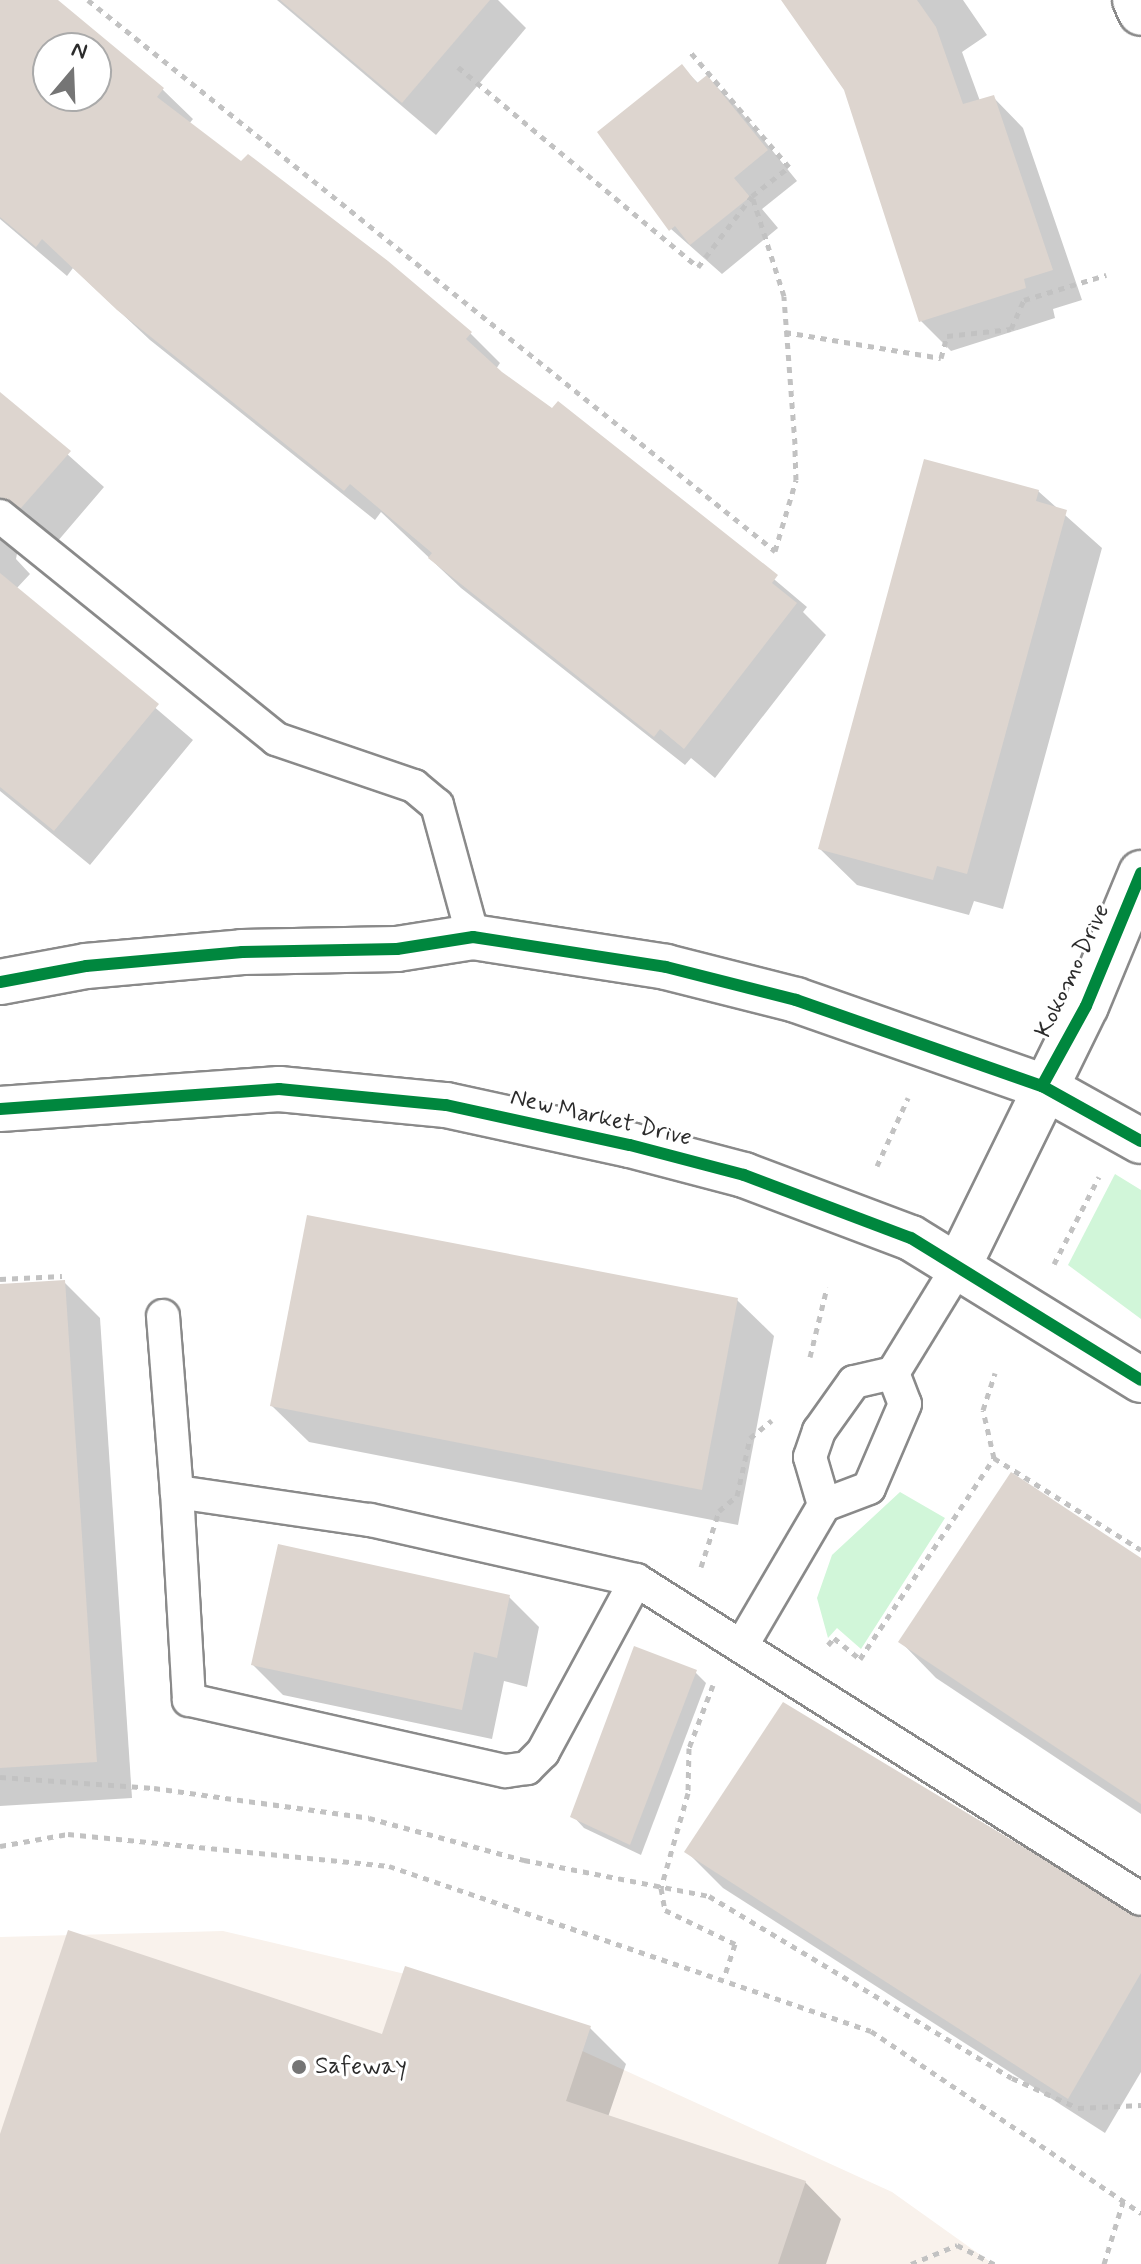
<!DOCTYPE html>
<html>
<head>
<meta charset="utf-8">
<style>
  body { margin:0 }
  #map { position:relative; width:1141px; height:2264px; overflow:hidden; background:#fff; font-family:Mynerve,sans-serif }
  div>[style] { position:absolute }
  .built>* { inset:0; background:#f9f2ec }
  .green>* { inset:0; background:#d1f6d9 }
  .shadow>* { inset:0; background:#0003 }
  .building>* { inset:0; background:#ddd5cf }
  .path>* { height:5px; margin-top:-2.5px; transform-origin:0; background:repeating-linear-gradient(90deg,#c2c2c2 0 6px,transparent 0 12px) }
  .roads { filter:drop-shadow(2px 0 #8a8a8a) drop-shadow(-2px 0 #8a8a8a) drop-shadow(0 2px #8a8a8a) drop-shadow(0 -2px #8a8a8a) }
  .service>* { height:32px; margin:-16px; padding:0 16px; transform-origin:16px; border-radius:16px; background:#fff }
  .tertiary>* { height:44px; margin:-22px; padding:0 22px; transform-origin:22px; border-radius:22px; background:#fff }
  .cycleway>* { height:12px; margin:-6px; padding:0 6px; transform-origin:6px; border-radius:6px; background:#00873e }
  .dots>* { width:22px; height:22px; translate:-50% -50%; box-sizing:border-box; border:4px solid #fff; border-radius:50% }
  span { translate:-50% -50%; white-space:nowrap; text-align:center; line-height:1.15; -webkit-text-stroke:6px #fff; paint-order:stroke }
  .street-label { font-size:24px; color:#2b2b2b }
  .poi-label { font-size:24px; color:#2b2b2b }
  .left { translate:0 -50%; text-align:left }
  .north { position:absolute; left:32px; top:32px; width:80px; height:80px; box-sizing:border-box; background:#fff; border:2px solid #aaa; border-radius:50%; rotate:19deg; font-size:22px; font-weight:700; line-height:32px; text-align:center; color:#2b2b2b }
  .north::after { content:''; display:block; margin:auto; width:28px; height:36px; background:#757575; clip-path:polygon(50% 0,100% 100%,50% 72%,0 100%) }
</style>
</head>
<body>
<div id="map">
  <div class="built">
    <div style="clip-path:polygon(223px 1931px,422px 1978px,892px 2192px,993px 2264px,0 2264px,0 1937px)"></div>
  </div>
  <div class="green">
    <div style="clip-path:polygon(1115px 1174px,1141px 1190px,1141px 1319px,1068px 1265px)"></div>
    <div style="clip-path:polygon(900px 1492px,945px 1518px,861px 1649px,837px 1628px,828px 1638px,817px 1598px,832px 1555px)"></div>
  </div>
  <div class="shadow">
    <div style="clip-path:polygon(evenodd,0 0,57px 0,162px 89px,193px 119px,189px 124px,470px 333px,500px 363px,496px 369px,678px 498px,807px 607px,803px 612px,826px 635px,715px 778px,691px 758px,685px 765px,461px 588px,381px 512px,375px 520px,150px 340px,73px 268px,67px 276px,0 219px,0 0,48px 48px,96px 48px,96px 96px,48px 96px,48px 48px)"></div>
    <div style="clip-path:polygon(277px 0,498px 0,526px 28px,436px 135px)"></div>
    <div style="clip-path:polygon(785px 0,963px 0,987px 35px,962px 52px,980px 101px,993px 97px,1023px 128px,1082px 300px,1053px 309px,1055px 318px,951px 351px,921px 321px,846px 89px)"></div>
    <div style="clip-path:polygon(682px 67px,699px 84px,707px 77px,737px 107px,797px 181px,762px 209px,778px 228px,722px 274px,671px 229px)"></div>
    <div style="clip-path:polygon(0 394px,104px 487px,57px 542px,20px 538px,16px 559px,30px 574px,16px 589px,193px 740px,90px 865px,0 791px)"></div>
    <div style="clip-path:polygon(1038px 491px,1102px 548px,1003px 909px,974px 901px,969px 915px,857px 885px,820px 849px)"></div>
    <div style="clip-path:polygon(64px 1282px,100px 1318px,132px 1798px,0 1806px,0 1286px)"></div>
    <div style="clip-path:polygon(737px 1300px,774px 1336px,738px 1525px,309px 1442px,272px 1406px)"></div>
    <div style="clip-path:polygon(1141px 1561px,1141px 1814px,936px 1678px,900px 1641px)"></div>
    <div style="clip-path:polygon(509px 1597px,539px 1627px,527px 1687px,504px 1681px,492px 1739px,283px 1695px,253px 1665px)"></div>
    <div style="clip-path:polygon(695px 1672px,706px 1683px,641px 1855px,584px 1828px,573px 1816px)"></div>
    <div style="clip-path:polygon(687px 1852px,1141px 1919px,1141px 2072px,1105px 2133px,723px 1888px)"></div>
    <div style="clip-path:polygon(590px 2028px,626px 2064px,608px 2117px,805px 2182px,841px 2219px,826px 2264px,0 2264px,0 2141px,384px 2036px)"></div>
  </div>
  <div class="building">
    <div style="clip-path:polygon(evenodd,0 0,58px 0,164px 88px,157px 97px,241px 161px,248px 154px,388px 261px,472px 332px,466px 339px,502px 372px,552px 408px,558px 401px,778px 575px,772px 583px,797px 603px,684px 749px,660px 729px,654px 737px,428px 558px,432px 553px,350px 484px,344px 491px,117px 310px,42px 239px,36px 247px,0 217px,0 0,48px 48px,96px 48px,96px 96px,48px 96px,48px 48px)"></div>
    <div style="clip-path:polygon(280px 0,490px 0,402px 103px)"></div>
    <div style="clip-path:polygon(781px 0,917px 0,936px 27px,963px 104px,994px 95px,1053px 270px,1024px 279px,1026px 288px,919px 322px,844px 90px)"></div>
    <div style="clip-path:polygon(682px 64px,697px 83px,707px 75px,768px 150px,734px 178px,750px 197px,690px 245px,675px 226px,669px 231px,597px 132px)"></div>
    <div style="clip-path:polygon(0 392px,71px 451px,21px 508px,0 497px)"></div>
    <div style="clip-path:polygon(924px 459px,1039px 490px,1036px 501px,1067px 510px,967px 874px,937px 866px,933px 880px,818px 849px)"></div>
    <div style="clip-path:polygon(0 573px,159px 704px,54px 831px,0 787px)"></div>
    <div style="clip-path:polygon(307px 1215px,738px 1298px,702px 1490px,270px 1406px)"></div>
    <div style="clip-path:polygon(65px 1280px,97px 1762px,0 1768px,0 1284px)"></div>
    <div style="clip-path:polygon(1011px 1472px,1141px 1558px,1141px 1804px,898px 1642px)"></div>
    <div style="clip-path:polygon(278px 1544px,510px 1595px,497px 1658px,474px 1652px,462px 1710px,251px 1665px)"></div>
    <div style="clip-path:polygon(634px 1646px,697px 1670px,630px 1845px,570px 1817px)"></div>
    <div style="clip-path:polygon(783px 1702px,1141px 1918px,1141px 1973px,1068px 2099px,684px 1852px)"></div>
    <div style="clip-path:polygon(68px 1930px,382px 2034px,405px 1966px,591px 2026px,566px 2101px,806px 2181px,778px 2264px,0 2264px,0 2134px)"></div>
  </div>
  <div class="path">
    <div style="left:88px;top:0;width:881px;rotate:38.73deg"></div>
    <div style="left:775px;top:551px;width:74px;rotate:-73.5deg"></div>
    <div style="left:796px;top:480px;width:36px;rotate:-92deg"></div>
    <div style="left:795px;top:444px;width:148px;rotate:-94.3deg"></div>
    <div style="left:784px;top:296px;width:105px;rotate:-107.7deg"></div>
    <div style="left:458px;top:67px;width:312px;rotate:39.8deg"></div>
    <div style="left:698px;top:267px;width:89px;rotate:-52.7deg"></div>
    <div style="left:752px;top:196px;width:47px;rotate:-38.1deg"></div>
    <div style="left:789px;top:167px;width:155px;rotate:-130.6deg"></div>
    <div style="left:785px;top:332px;width:158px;rotate:9.5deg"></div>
    <div style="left:941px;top:358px;width:23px;rotate:-75deg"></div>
    <div style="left:947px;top:336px;width:64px;rotate:-6.2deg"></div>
    <div style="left:1011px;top:329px;width:32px;rotate:-66deg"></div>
    <div style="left:1024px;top:300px;width:86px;rotate:-17deg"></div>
    <div style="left:877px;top:1166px;width:75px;rotate:-65.5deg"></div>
    <div style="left:1054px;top:1264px;width:98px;rotate:-62.7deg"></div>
    <div style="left:0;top:1279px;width:62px;rotate:-2.8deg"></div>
    <div style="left:810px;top:1357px;width:72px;rotate:-76.3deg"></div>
    <div style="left:994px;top:1458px;width:173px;rotate:32deg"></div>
    <div style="left:701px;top:1567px;width:59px;rotate:-72.2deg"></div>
    <div style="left:719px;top:1511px;width:23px;rotate:-40deg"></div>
    <div style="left:737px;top:1496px;width:59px;rotate:-77.4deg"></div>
    <div style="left:750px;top:1438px;width:28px;rotate:-39deg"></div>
    <div style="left:828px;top:1645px;width:9px;rotate:-49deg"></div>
    <div style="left:834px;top:1638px;width:33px;rotate:39deg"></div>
    <div style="left:860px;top:1659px;width:242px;rotate:-56.3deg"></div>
    <div style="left:994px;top:1458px;width:49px;rotate:-102.9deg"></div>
    <div style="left:983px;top:1410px;width:39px;rotate:-72deg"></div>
    <div style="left:713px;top:1685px;width:67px;rotate:110.9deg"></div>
    <div style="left:689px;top:1748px;width:45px;rotate:91.3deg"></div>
    <div style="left:688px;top:1793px;width:99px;rotate:105.9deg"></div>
    <div style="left:661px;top:1888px;width:22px;rotate:80deg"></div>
    <div style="left:665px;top:1910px;width:78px;rotate:25.9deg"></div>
    <div style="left:735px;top:1944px;width:35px;rotate:108deg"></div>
    <div style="left:0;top:1777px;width:154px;rotate:4.1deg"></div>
    <div style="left:154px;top:1788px;width:217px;rotate:7.9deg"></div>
    <div style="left:369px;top:1818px;width:161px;rotate:15.2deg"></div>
    <div style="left:524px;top:1860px;width:188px;rotate:11deg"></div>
    <div style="left:709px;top:1896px;width:353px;rotate:31deg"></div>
    <div style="left:1012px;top:2078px;width:72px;rotate:24.4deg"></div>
    <div style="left:1078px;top:2108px;width:63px;rotate:-2.7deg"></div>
    <div style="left:0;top:1846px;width:69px;rotate:-10deg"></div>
    <div style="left:68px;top:1834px;width:323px;rotate:5.7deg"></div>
    <div style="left:389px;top:1866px;width:509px;rotate:18.9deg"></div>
    <div style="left:871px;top:2031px;width:326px;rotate:34deg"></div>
    <div style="left:911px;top:2264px;width:50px;rotate:-22.4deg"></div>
    <div style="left:957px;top:2245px;width:42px;rotate:27.2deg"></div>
    <div style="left:1104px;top:2264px;width:65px;rotate:-73deg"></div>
  </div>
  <div class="roads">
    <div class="service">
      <div style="left:0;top:516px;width:355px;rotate:38.9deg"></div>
      <div style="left:276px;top:739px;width:146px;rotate:18.8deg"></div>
      <div style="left:414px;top:786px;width:30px;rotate:40deg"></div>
      <div style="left:437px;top:805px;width:137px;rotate:74.7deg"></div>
      <div style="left:163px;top:1316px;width:177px;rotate:85.5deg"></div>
      <div style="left:893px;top:1373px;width:33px;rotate:69deg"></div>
      <div style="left:905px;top:1404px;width:91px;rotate:113.2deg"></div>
      <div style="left:869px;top:1488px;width:48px;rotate:159.3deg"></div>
      <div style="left:824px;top:1505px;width:50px;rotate:-106.3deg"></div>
      <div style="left:810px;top:1457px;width:28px;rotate:-71deg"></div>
      <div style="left:819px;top:1431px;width:60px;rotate:-54.5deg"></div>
      <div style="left:854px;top:1382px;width:40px;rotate:-13deg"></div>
      <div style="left:893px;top:1373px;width:124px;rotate:-58.5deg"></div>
      <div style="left:636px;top:1580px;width:196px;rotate:118.4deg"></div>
      <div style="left:543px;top:1752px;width:23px;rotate:135deg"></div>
      <div style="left:527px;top:1768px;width:22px;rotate:172deg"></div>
      <div style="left:505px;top:1771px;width:324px;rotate:-167.3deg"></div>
      <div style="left:189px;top:1700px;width:208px;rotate:-93.3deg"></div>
      <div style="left:177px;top:1492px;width:195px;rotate:8.3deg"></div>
      <div style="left:370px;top:1520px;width:273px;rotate:12.7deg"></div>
      <div style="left:636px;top:1580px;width:597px;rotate:32.28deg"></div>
      <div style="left:742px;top:1645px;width:162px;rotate:-59.6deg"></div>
    </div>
    <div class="tertiary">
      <div style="left:1135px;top:0;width:14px;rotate:65deg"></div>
      <div style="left:0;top:982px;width:87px;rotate:-10.5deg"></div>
      <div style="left:86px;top:966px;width:157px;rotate:-5.1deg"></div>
      <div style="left:242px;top:952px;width:155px;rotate:-1.1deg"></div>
      <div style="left:397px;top:949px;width:77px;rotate:-9deg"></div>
      <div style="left:473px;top:937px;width:195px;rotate:8.8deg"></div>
      <div style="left:666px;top:967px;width:134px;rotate:14.2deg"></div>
      <div style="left:796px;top:1000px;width:261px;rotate:19.3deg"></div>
      <div style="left:1042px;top:1086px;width:113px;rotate:29.1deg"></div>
      <div style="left:0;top:1109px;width:280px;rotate:-4.1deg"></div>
      <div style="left:279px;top:1089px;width:168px;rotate:5.5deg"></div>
      <div style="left:446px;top:1105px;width:188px;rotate:12.3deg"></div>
      <div style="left:630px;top:1145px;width:118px;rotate:14.7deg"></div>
      <div style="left:744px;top:1175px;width:178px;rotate:20.7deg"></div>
      <div style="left:911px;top:1238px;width:270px;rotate:31.7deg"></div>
      <div style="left:958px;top:1267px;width:291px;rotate:-63.9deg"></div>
      <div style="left:1086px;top:1006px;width:144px;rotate:-67.5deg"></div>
    </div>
  </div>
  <div class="cycleway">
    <div style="left:0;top:982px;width:87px;rotate:-10.5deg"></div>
    <div style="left:86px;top:966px;width:157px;rotate:-5.1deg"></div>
    <div style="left:242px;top:952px;width:155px;rotate:-1.1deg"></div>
    <div style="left:397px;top:949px;width:77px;rotate:-9deg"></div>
    <div style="left:473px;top:937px;width:195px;rotate:8.8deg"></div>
    <div style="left:666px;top:967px;width:134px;rotate:14.2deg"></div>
    <div style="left:796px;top:1000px;width:261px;rotate:19.3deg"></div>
    <div style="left:1042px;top:1086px;width:113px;rotate:29.1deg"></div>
    <div style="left:1042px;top:1086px;width:91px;rotate:-61.2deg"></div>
    <div style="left:1086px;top:1006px;width:144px;rotate:-67.5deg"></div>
    <div style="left:0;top:1109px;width:280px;rotate:-4.1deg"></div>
    <div style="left:279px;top:1089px;width:168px;rotate:5.5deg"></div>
    <div style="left:446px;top:1105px;width:188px;rotate:12.3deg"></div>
    <div style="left:630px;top:1145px;width:118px;rotate:14.7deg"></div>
    <div style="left:744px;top:1175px;width:178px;rotate:20.7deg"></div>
    <div style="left:911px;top:1238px;width:270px;rotate:31.7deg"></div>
  </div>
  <div class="dots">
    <div style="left:299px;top:2067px;background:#757575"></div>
  </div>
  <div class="street-label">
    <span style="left:1073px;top:971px;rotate:-65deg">Kokomo Drive</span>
    <span style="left:601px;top:1118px;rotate:13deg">New Market Drive</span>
  </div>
  <div class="poi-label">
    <span class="left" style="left:315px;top:2067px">Safeway</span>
  </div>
  <div class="north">N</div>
</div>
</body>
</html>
